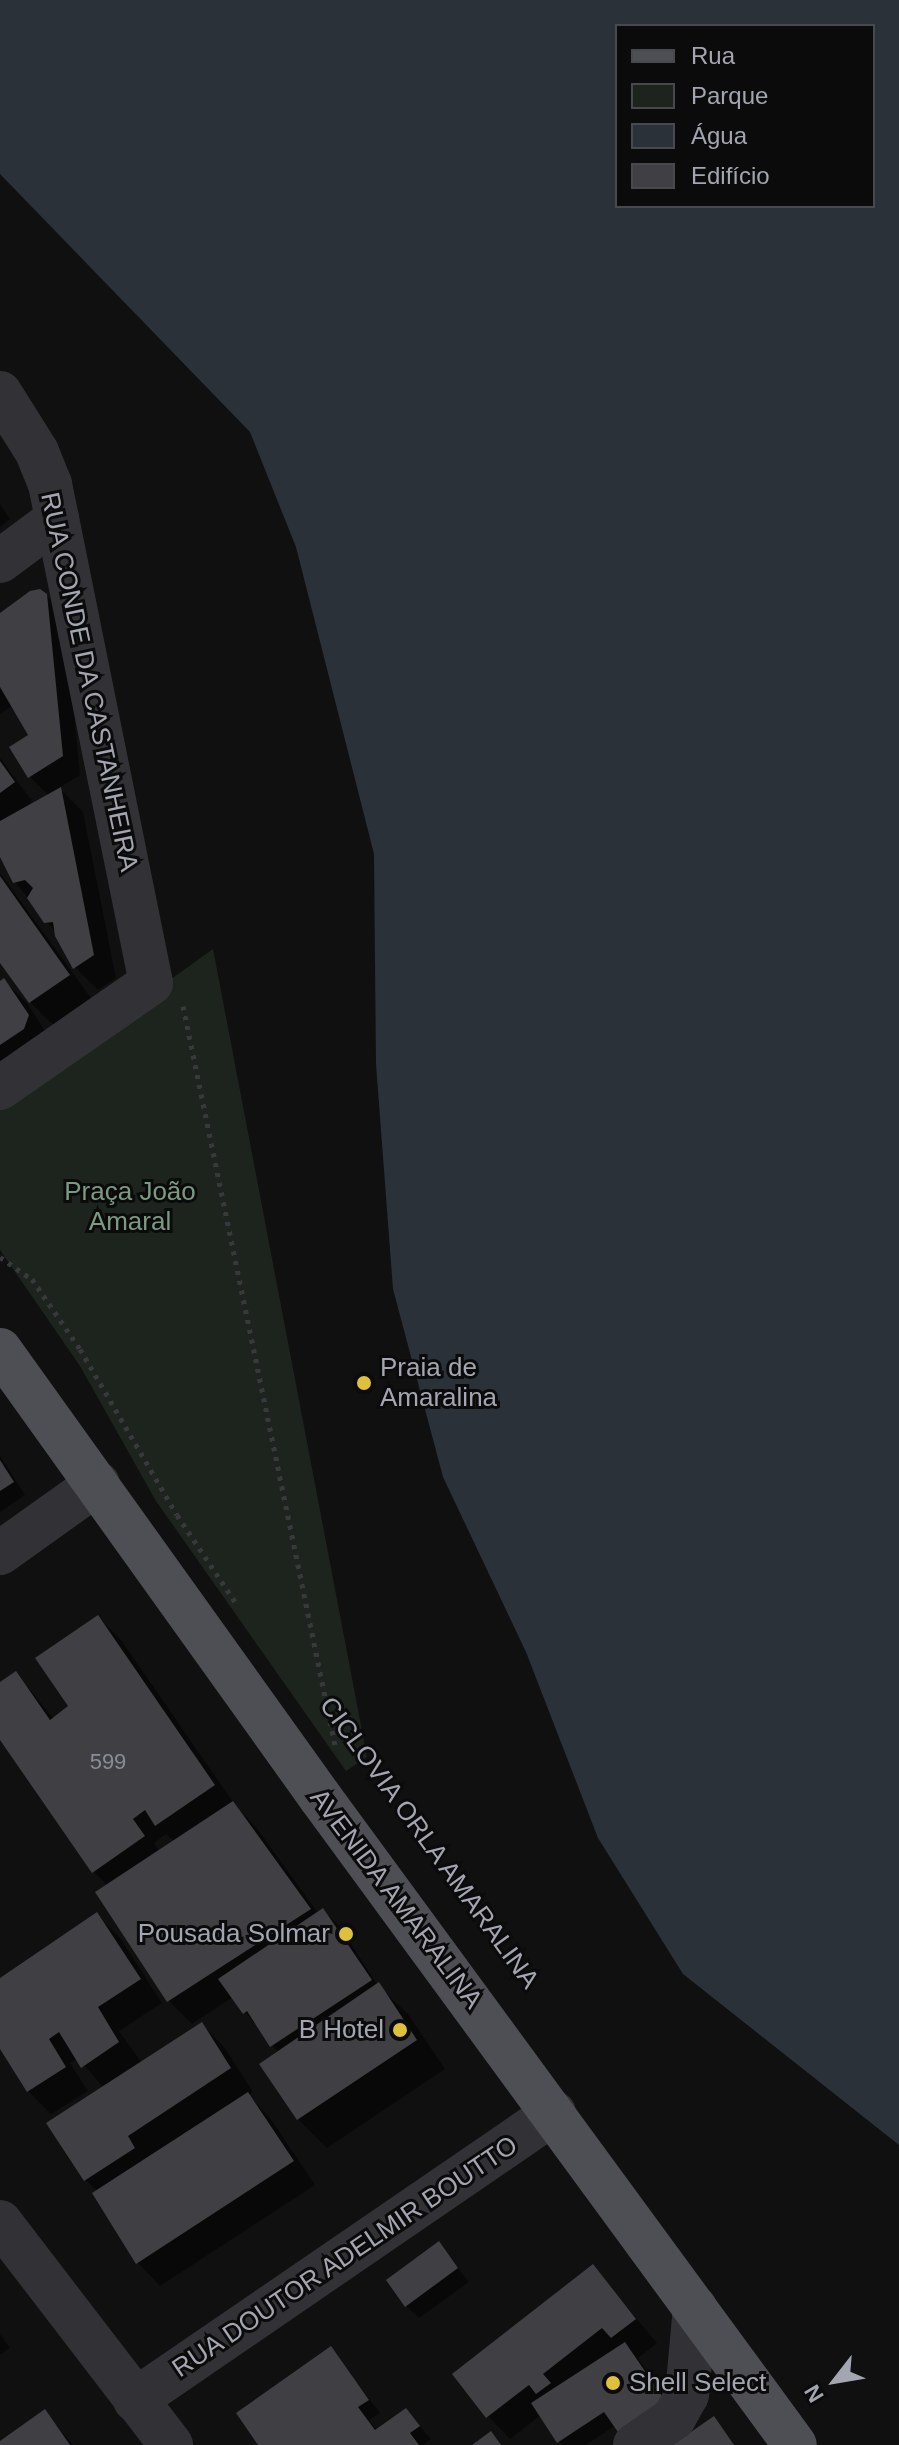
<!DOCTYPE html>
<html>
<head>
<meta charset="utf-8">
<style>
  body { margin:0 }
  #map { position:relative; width:899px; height:2445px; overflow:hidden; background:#101011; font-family:Arial,sans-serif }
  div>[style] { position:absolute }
  .green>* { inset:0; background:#1d241e }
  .water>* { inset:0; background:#2b3139 }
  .shadow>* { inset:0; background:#0007 }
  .building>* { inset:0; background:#404044 }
  .path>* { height:5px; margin-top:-2.5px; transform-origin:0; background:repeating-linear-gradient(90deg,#38383d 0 4px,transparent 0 10px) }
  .minor>* { height:44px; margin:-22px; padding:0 22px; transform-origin:22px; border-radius:22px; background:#323236 }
  .major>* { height:44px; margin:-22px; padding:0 22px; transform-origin:22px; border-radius:22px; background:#4e4e55 }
  .dots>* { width:22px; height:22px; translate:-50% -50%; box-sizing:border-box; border:4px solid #0b0b0c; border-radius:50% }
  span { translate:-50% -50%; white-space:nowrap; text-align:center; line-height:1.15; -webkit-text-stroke:6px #0b0b0c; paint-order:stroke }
  .number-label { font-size:22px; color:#8a8c96 }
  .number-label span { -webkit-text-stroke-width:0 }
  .street-label { font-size:26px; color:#a3a5b1 }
  .park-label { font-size:26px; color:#7b9a82 }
  .poi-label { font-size:26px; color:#a3a5b1 }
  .left { translate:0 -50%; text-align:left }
  .right { translate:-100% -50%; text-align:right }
  .legend { position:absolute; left:615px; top:24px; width:260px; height:184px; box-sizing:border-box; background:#0b0b0c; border:2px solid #48494e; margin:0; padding:10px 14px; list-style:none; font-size:24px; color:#a3a5b1 }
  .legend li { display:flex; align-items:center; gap:16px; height:40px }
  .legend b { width:40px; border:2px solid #48494e }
  .north { position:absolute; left:795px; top:2341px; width:80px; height:80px; -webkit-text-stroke:6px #0b0b0c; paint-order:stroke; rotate:239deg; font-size:22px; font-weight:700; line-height:32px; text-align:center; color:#a3a5b1 }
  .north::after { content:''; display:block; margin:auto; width:28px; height:36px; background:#a3a5b1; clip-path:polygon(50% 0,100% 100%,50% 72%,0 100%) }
</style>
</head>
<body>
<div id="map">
  <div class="green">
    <div style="clip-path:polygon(213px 949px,367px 1757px,346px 1771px,156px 1501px,80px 1366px,0 1250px,0 1102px)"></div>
  </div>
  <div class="water">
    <div style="clip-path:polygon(evenodd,0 0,899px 0,899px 2145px,683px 1974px,598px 1838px,526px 1652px,443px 1477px,393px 1289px,376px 1064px,374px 854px,296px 547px,250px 432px,0 174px,0 0,617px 26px,873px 26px,873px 206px,617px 206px,617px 26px)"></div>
  </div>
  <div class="shadow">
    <div style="clip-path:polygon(0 504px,10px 519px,0 527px)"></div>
    <div style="clip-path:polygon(46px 595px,65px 614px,80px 775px,59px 788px,83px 812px,116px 978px,98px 990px,75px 967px,56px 933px,15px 882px,0 854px,0 758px,32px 801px,27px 809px,49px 796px,30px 777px,31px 735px,13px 705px,0 714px,0 615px)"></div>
    <div style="clip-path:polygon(0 873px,91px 998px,53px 1025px,30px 1002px,0 959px)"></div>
    <div style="clip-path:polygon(4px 981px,27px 1003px,51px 1040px,0 1092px,0 983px)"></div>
    <div style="clip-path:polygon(0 1456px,25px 1495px,0 1512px)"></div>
    <div style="clip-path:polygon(evenodd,98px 1617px,121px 1640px,235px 1805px,256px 1827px,318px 1913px,323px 1910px,341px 1928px,378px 1986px,408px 2014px,445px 2069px,327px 2148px,298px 2119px,279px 2053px,233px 1997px,192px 2024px,169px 2001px,108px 1886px,93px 1871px,0 1737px,0 1684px,16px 1673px,54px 1719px,71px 1707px,98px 1617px,166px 1834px,175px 1842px,160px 1852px,154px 1843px,166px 1834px)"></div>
    <div style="clip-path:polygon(97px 1915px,120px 1938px,162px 2003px,119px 2031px,142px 2063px,202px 2025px,225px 2048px,253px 2092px,248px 2095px,270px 2118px,315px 2185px,160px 2286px,138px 2263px,98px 2192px,85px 2179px,104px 2088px,78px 2058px,70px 2063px,88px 2091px,51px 2114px,28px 2091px,0 2045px,0 1980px)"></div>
    <div style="clip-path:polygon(439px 2244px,469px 2282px,419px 2318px,406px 2306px)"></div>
    <div style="clip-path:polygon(593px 2267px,657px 2343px,638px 2358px,689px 2436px,734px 2445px,616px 2425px,586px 2445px,562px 2445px,541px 2415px,510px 2439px,488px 2416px)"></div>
    <div style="clip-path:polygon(0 2334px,10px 2348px,0 2355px)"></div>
    <div style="clip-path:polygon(331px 2349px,380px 2413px,369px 2420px,377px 2431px,406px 2410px,431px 2439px,423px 2445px,261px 2445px)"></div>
    <div style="clip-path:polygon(45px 2412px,73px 2445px,0 2445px,0 2444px)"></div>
  </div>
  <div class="building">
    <div style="clip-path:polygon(40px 589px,47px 594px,63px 756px,28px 778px,9px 747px,28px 735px,0 687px,0 613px,30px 591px)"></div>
    <div style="clip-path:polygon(0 761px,15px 782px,0 793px)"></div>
    <div style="clip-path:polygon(61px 787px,94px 955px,73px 969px,55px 936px,53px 922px,44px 923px,27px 898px,33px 888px,25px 880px,13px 883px,0 857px,0 821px)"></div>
    <div style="clip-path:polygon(0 876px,70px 975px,29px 1003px,0 963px)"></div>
    <div style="clip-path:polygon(4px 978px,29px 1015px,24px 1029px,0 1045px,0 981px)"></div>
    <div style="clip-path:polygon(0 1460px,14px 1482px,0 1491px)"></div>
    <div style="clip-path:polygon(98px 1615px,215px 1785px,155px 1826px,145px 1810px,133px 1819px,145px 1836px,92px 1873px,0 1740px,0 1682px,16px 1671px,50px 1720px,68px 1706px,35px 1658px)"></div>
    <div style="clip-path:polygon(233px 1801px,311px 1909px,167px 2002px,95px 1892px)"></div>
    <div style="clip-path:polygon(323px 1908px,372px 1980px,270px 2047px,247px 2011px,243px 2014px,218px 1979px)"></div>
    <div style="clip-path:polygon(97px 1912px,141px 1979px,98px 2007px,119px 2042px,81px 2068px,59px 2032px,49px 2039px,66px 2067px,27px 2092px,0 2049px,0 1978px)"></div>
    <div style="clip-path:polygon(379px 1982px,417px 2040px,297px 2120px,259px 2064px)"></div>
    <div style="clip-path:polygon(202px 2022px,231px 2068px,128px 2136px,135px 2148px,84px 2181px,46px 2123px)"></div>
    <div style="clip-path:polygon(248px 2092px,294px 2161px,136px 2264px,92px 2193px)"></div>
    <div style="clip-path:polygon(439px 2241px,458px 2268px,405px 2307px,386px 2280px)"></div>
    <div style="clip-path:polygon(593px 2264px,636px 2319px,611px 2338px,602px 2328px,543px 2374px,551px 2383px,536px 2394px,529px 2385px,486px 2418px,452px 2374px)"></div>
    <div style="clip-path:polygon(625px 2342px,688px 2434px,714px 2416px,734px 2445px,627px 2445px,604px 2412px,557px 2443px,531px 2403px)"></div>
    <div style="clip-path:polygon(331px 2346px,369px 2400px,358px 2407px,375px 2430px,406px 2408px,420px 2426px,410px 2433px,419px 2445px,258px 2445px,236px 2413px)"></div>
    <div style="clip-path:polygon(45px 2409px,70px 2445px,0 2445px,0 2441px)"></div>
    <div style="clip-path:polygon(491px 2431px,501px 2445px,472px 2445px)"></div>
  </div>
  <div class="path">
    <div style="left:183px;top:1006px;width:754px;rotate:78.38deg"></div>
    <div style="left:0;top:1257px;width:39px;rotate:35deg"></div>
    <div style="left:32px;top:1279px;width:85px;rotate:55.6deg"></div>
    <div style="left:80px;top:1349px;width:192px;rotate:59.7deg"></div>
    <div style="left:177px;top:1515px;width:106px;rotate:56.2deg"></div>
  </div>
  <div class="minor">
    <div style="left:0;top:393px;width:70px;rotate:57.9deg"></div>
    <div style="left:37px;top:452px;width:35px;rotate:68deg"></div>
    <div style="left:50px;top:484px;width:509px;rotate:78.56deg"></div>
    <div style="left:151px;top:983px;width:184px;rotate:145.2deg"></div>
    <div style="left:0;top:561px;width:71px;rotate:-36.4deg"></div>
    <div style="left:0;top:1553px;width:120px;rotate:-35.5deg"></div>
    <div style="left:0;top:2222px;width:281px;rotate:52.5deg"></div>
    <div style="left:135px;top:2400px;width:508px;rotate:-34.41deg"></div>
    <div style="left:635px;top:2445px;width:47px;rotate:-34.7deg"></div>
    <div style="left:674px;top:2418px;width:26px;rotate:-61deg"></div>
    <div style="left:687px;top:2395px;width:88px;rotate:-84.8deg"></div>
  </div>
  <div class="major">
    <div style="left:0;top:1350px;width:550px;rotate:54.4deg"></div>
    <div style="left:320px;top:1797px;width:803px;rotate:53.76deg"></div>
  </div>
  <div class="dots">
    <div style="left:364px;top:1383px;background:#dec03c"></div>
    <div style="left:346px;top:1934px;background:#dec03c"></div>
    <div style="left:400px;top:2030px;background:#dec03c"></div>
    <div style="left:613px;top:2383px;background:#dec03c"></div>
  </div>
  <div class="number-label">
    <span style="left:108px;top:1762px">599</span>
  </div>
  <div class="street-label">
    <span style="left:89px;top:682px;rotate:78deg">RUA CONDE DA CASTANHEIRA</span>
    <span style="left:429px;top:1843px;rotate:54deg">CICLOVIA ORLA AMARALINA</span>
    <span style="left:396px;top:1899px;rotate:53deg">AVENIDA AMARALINA</span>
    <span style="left:345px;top:2257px;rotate:-34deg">RUA DOUTOR ADELMIR BOUTTO</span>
  </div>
  <div class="park-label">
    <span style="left:130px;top:1207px">Praça João<br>Amaral</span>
  </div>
  <div class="poi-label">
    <span class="left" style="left:380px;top:1383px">Praia de<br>Amaralina</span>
    <span class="right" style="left:330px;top:1934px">Pousada Solmar</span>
    <span class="right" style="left:384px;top:2030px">B Hotel</span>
    <span class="left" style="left:629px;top:2383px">Shell Select</span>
  </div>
  <ul class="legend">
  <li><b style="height:10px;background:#4e4e55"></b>Rua</li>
  <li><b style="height:22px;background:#1d241e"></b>Parque</li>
  <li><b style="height:22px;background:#2b3139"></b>Água</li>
  <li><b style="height:22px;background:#404044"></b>Edifício</li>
  </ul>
  <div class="north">N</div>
</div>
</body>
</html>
